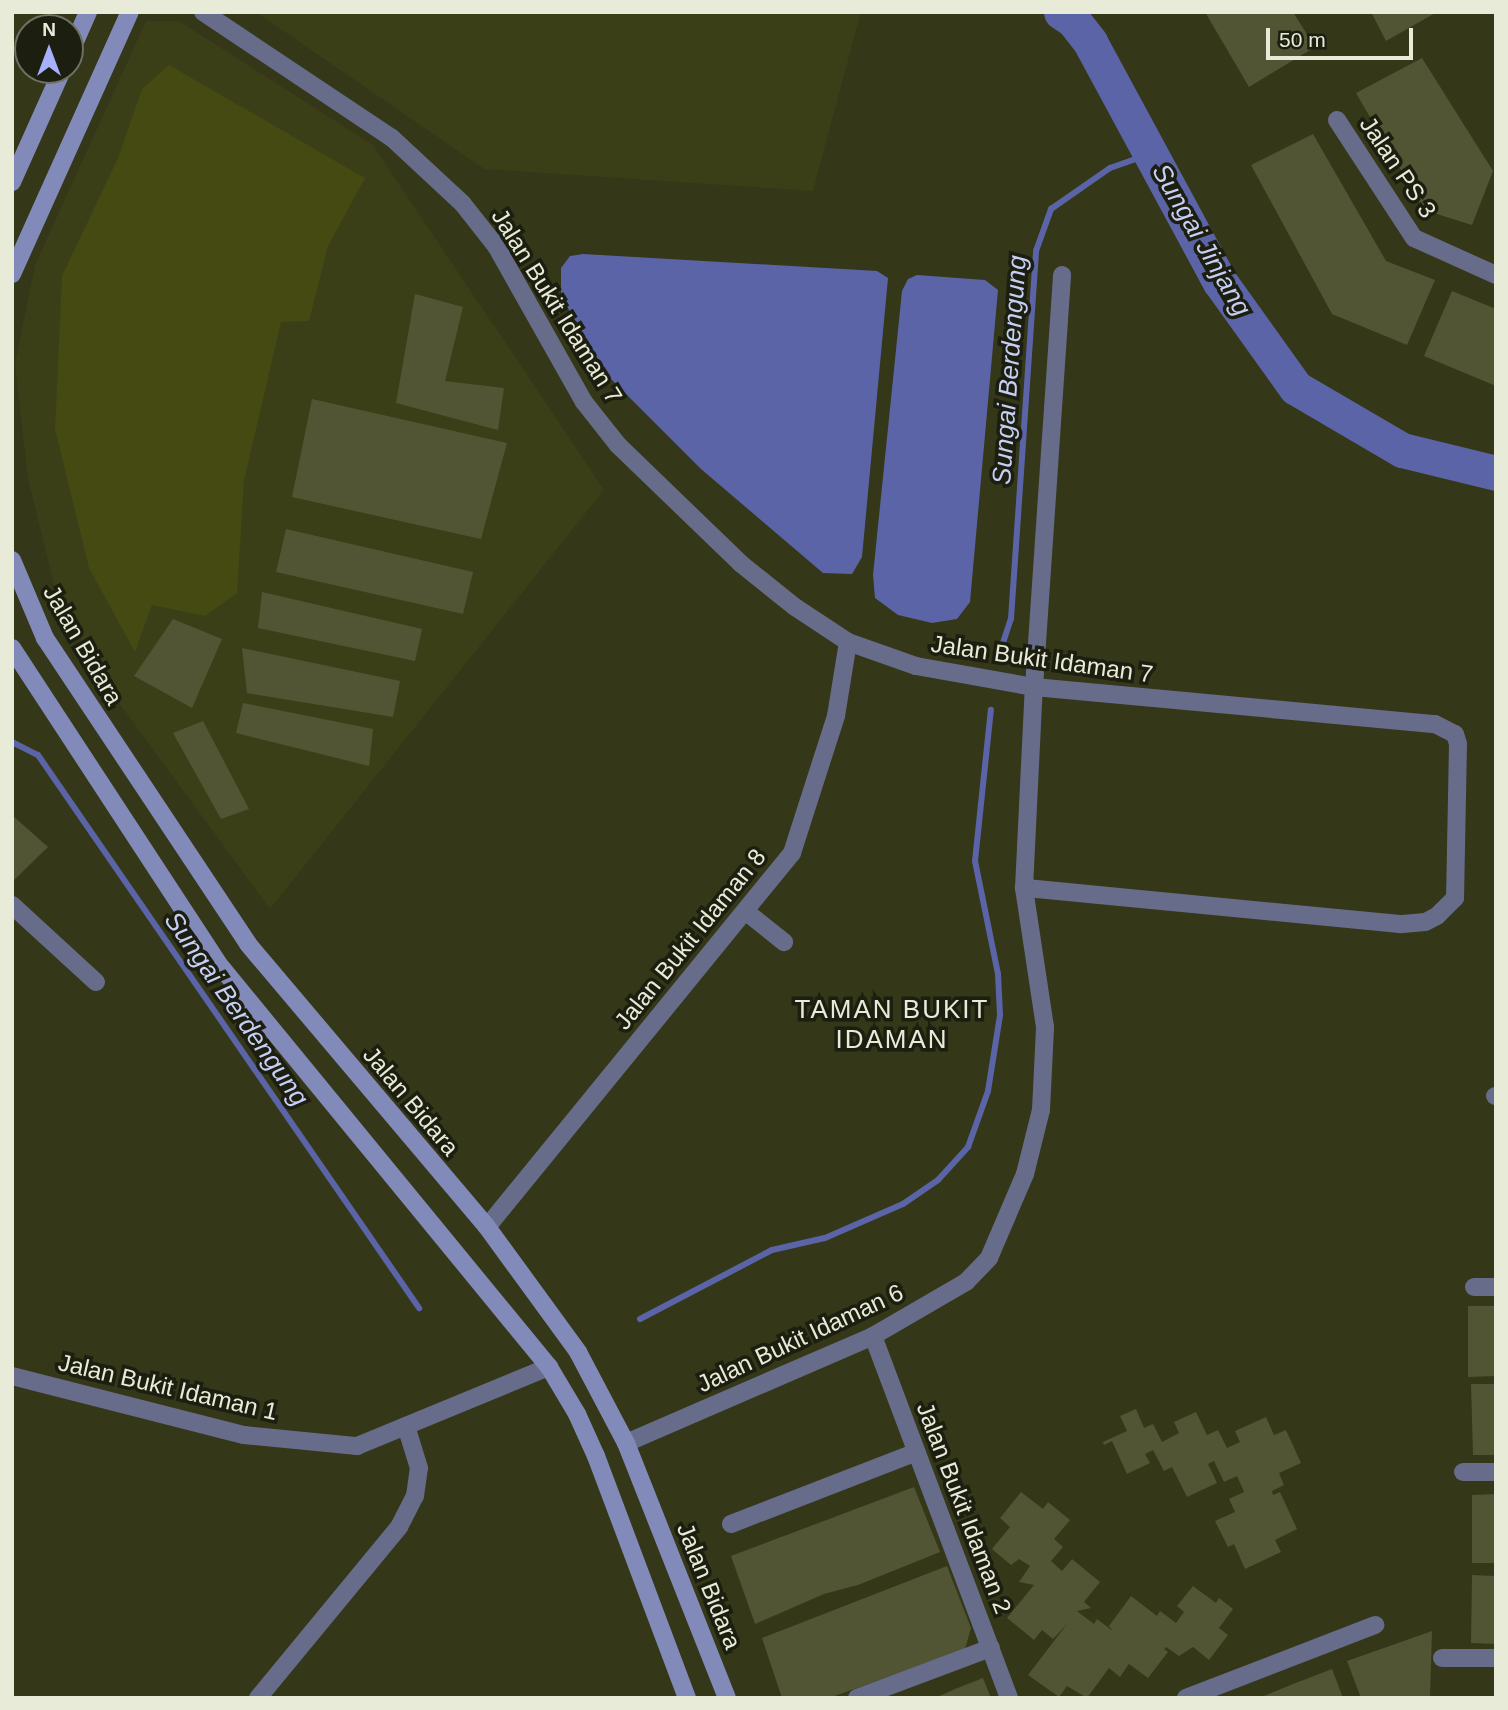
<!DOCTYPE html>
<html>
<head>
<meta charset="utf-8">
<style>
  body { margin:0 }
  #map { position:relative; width:1508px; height:1710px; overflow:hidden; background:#343718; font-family:Arial,sans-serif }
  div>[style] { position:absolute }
  .built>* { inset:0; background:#3b3f17 }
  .green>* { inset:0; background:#454912 }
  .water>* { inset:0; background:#5b64a6 }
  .stream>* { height:6px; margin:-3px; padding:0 3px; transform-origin:3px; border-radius:3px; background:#5b64a6 }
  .river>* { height:35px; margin:-17.5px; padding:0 17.5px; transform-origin:17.5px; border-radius:17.5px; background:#5b64a6 }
  .building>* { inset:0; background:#515534 }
  .street>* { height:18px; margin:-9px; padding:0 9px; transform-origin:9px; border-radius:9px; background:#666c89 }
  .secondary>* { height:18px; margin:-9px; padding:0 9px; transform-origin:9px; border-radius:9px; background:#828ab9 }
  span { translate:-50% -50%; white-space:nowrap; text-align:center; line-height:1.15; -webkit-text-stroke:7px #1c1e10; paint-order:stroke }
  .street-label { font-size:24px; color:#e8ebd8 }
  .water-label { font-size:26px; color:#c7cff5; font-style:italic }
  .neighbourhood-label { font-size:26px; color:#e8ebd8; letter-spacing:2px }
  .frame { position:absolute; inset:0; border:14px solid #e8ebd8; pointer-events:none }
  .north { position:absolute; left:14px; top:14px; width:70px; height:70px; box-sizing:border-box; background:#1c1e10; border:2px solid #6e7060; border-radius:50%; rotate:0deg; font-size:19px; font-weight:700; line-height:28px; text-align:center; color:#e8ebd8 }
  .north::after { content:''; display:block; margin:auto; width:24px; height:32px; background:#a5b1fc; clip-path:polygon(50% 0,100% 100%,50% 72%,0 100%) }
  .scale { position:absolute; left:1266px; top:28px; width:147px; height:32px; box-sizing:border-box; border:4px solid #e8ebd8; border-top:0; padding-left:9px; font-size:21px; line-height:24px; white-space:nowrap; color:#e8ebd8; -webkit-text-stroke:5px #1c1e10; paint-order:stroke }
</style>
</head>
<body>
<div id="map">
  <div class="built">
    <div style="clip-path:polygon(256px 12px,861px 12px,813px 191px,484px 169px)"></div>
    <div style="clip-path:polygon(146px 21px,179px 21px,373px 145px,604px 490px,270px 909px,105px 684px,55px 589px,28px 479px,15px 364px,35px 265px)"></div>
  </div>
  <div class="green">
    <div style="clip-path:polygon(169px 65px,365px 178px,328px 246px,309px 321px,281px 322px,244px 481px,237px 593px,205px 616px,152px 605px,135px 652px,89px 568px,55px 429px,62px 276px,118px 158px,142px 89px)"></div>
  </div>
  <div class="water">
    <div style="clip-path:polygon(583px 254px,877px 271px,888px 278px,862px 557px,852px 574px,823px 573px,701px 469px,606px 374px,561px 296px,561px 268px,570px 256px)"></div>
    <div style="clip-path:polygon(917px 275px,985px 280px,998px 290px,970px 602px,957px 619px,932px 623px,898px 615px,875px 598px,873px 575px,902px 291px,908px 279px)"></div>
  </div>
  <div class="stream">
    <div style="left:1001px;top:649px;width:32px;rotate:-72deg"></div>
    <div style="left:1011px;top:619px;width:369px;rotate:-86.1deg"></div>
    <div style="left:1036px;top:251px;width:45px;rotate:-70.3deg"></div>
    <div style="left:1051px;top:209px;width:72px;rotate:-34.8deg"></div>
    <div style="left:1110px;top:168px;width:42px;rotate:-19.3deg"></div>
    <div style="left:12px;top:742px;width:29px;rotate:27deg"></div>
    <div style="left:38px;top:755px;width:672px;rotate:55.43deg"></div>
    <div style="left:640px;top:1319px;width:149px;rotate:-27.6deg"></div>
    <div style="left:772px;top:1250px;width:54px;rotate:-12.8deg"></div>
    <div style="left:825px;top:1238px;width:85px;rotate:-23.6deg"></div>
    <div style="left:903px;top:1204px;width:42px;rotate:-34.4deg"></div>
    <div style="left:938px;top:1180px;width:45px;rotate:-47.7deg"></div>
    <div style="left:968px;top:1147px;width:59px;rotate:-70.3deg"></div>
    <div style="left:988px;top:1091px;width:77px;rotate:-81deg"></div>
    <div style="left:1000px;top:1015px;width:41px;rotate:-92.8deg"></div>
    <div style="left:998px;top:974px;width:115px;rotate:-101.5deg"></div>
    <div style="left:975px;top:861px;width:152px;rotate:-84deg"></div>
  </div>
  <div class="river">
    <div style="left:1061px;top:12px;width:14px;rotate:34deg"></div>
    <div style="left:1073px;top:20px;width:28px;rotate:52deg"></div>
    <div style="left:1090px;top:42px;width:273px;rotate:61.6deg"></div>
    <div style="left:1220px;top:282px;width:130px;rotate:54.4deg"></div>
    <div style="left:1296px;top:388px;width:123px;rotate:30.3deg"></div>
    <div style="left:1402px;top:450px;width:97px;rotate:13.7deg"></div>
  </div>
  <div class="building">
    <div style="clip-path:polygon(1205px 12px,1293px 12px,1315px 47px,1249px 87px)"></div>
    <div style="clip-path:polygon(1371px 12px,1437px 12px,1386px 41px)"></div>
    <div style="clip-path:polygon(1422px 58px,1493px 171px,1472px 225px,1424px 210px,1356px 93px)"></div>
    <div style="clip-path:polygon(1313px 134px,1386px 261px,1435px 280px,1407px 345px,1332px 314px,1251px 165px)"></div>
    <div style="clip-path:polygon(1452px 291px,1496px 309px,1496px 386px,1424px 356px)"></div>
    <div style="clip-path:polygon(415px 294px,463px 307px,445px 381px,504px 388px,498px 430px,396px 403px)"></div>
    <div style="clip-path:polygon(312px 399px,507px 443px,481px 539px,292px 497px)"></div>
    <div style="clip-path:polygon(286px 529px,473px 572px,463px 614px,276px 572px)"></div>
    <div style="clip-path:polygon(262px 592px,422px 629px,415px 661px,258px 628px)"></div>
    <div style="clip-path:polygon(173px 619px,222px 639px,192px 708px,134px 676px)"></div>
    <div style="clip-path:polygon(242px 648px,400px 681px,393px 717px,247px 693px)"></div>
    <div style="clip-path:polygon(243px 703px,373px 729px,369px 766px,236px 733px)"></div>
    <div style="clip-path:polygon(203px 721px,249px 809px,221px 819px,173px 733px)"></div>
    <div style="clip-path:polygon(12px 815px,48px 847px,12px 882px)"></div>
    <div style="clip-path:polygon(1468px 1306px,1496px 1306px,1496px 1376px,1468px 1377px)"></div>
    <div style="clip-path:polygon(1471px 1384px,1496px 1384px,1496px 1455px,1473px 1455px)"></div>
    <div style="clip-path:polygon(1136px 1409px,1144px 1428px,1153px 1424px,1162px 1442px,1179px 1433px,1174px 1422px,1196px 1412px,1207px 1435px,1218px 1430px,1227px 1448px,1240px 1442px,1235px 1431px,1266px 1417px,1274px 1435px,1286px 1430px,1301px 1463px,1279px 1473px,1284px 1485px,1272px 1491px,1273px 1495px,1280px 1492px,1297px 1529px,1275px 1540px,1281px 1552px,1245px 1569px,1234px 1544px,1228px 1547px,1215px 1521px,1235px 1512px,1229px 1499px,1244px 1492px,1237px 1476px,1224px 1482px,1214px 1461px,1208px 1464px,1217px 1483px,1187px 1497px,1172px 1467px,1164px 1471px,1153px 1450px,1145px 1454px,1150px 1463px,1127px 1474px,1112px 1441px,1104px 1445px,1103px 1442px,1127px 1431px,1120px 1416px)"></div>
    <div style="clip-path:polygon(914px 1487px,940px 1552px,858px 1585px,824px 1594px,755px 1624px,731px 1556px)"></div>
    <div style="clip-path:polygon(1021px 1492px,1043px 1509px,1048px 1502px,1070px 1520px,1054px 1539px,1063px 1547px,1051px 1561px,1062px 1571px,1072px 1559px,1100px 1582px,1084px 1602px,1091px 1608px,1077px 1611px,1094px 1624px,1097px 1619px,1113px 1631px,1109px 1626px,1131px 1596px,1157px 1616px,1160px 1611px,1176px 1623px,1184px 1612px,1177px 1606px,1193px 1586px,1216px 1603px,1219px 1598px,1233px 1609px,1219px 1628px,1228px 1635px,1209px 1660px,1193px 1647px,1179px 1656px,1166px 1647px,1164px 1649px,1168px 1652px,1148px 1678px,1129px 1664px,1120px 1677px,1109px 1668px,1087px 1698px,1067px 1686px,1059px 1697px,1028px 1675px,1067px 1624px,1053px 1639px,1042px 1630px,1034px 1640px,1007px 1618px,1034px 1585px,1019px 1582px,1030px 1566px,1019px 1559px,1011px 1565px,992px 1549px,1010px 1527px,1000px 1518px)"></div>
    <div style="clip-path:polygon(1496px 1494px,1496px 1563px,1472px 1563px,1472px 1495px)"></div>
    <div style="clip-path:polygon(947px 1566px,971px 1628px,965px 1649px,829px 1698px,782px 1698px,762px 1638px)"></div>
    <div style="clip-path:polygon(1472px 1575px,1496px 1576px,1496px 1644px,1471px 1643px)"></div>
    <div style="clip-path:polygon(1432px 1631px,1430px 1698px,1361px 1698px,1347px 1661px)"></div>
    <div style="clip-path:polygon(1332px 1669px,1343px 1698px,1259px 1698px,1293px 1684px)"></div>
    <div style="clip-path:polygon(983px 1678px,991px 1698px,935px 1698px,955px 1689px)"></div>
  </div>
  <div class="street">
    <div style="left:203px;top:12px;width:227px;rotate:33.7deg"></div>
    <div style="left:392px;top:138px;width:96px;rotate:42.9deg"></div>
    <div style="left:462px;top:203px;width:55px;rotate:51.7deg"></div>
    <div style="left:496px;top:246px;width:179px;rotate:60.6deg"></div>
    <div style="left:584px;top:402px;width:55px;rotate:51.7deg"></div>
    <div style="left:618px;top:445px;width:170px;rotate:44deg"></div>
    <div style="left:740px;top:563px;width:70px;rotate:38.7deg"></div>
    <div style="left:795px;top:607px;width:64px;rotate:33.4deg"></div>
    <div style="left:848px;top:642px;width:72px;rotate:19.4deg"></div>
    <div style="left:916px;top:666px;width:120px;rotate:10.1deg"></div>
    <div style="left:1034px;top:687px;width:403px;rotate:5.3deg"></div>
    <div style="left:1435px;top:724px;width:22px;rotate:27deg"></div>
    <div style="left:1455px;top:734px;width:10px;rotate:73deg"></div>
    <div style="left:1458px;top:744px;width:154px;rotate:91.1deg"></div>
    <div style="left:1455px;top:898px;width:25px;rotate:135deg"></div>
    <div style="left:1437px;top:916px;width:13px;rotate:153deg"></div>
    <div style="left:1425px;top:922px;width:25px;rotate:175deg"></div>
    <div style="left:1400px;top:924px;width:378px;rotate:-174.5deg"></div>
    <div style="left:1337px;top:120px;width:141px;rotate:56.9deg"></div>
    <div style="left:1414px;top:238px;width:90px;rotate:24.3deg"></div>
    <div style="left:12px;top:905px;width:114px;rotate:42.5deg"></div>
    <div style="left:745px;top:911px;width:50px;rotate:38.5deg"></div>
    <div style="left:1495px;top:1096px;width:1px"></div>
    <div style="left:487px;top:1227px;width:483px;rotate:-50.8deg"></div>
    <div style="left:792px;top:853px;width:144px;rotate:-72.2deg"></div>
    <div style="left:836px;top:716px;width:75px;rotate:-80.8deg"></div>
    <div style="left:1474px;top:1287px;width:22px"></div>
    <div style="left:873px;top:1336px;width:387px;rotate:69.4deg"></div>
    <div style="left:12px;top:1376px;width:239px;rotate:14.3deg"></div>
    <div style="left:244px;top:1435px;width:114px;rotate:5.6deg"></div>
    <div style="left:357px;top:1446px;width:208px;rotate:-22.4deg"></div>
    <div style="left:626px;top:1443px;width:269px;rotate:-23.4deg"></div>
    <div style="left:873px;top:1336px;width:108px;rotate:-30.1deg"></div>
    <div style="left:966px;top:1282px;width:33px;rotate:-46deg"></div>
    <div style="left:989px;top:1258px;width:91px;rotate:-66.8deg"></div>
    <div style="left:1025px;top:1174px;width:66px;rotate:-76deg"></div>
    <div style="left:1041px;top:1110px;width:83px;rotate:-87.2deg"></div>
    <div style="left:1045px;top:1027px;width:141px;rotate:-98.6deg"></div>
    <div style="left:1024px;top:888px;width:201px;rotate:-87.2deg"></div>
    <div style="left:1034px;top:687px;width:413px;rotate:-86.1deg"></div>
    <div style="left:1463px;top:1472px;width:33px"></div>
    <div style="left:731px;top:1524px;width:199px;rotate:-21.2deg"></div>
    <div style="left:1442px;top:1658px;width:54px"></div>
    <div style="left:258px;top:1698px;width:222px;rotate:-50.5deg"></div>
    <div style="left:399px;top:1527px;width:35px;rotate:-63deg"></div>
    <div style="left:415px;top:1496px;width:28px;rotate:-82deg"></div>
    <div style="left:419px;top:1468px;width:44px;rotate:-107.2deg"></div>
    <div style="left:857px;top:1698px;width:143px;rotate:-20.5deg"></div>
    <div style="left:1186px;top:1698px;width:203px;rotate:-21.1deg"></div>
  </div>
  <div class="secondary">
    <div style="left:70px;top:53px;width:45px;rotate:-66.3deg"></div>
    <div style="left:12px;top:182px;width:123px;rotate:-65.9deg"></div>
    <div style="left:12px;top:274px;width:287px;rotate:-65.8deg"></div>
    <div style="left:12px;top:560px;width:85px;rotate:67.1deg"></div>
    <div style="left:45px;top:638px;width:367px;rotate:56.4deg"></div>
    <div style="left:248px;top:944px;width:370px;rotate:49.8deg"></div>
    <div style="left:487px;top:1227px;width:155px;rotate:53.9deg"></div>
    <div style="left:578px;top:1352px;width:103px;rotate:62.2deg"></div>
    <div style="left:626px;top:1443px;width:274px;rotate:68.4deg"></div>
    <div style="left:12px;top:648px;width:381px;rotate:56.8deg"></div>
    <div style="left:221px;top:967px;width:517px;rotate:50.65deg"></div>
    <div style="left:549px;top:1367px;width:55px;rotate:59.2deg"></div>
    <div style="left:577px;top:1414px;width:46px;rotate:65.7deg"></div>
    <div style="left:596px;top:1456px;width:259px;rotate:69.4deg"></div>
  </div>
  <div class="street-label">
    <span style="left:1398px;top:167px;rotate:56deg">Jalan PS 3</span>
    <span style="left:557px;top:306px;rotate:58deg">Jalan Bukit Idaman 7</span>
    <span style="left:83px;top:645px;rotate:60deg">Jalan Bidara</span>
    <span style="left:1042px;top:659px;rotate:8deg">Jalan Bukit Idaman 7</span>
    <span style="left:690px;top:939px;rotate:-51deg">Jalan Bukit Idaman 8</span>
    <span style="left:411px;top:1101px;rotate:50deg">Jalan Bidara</span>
    <span style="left:800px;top:1338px;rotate:-25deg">Jalan Bukit Idaman 6</span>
    <span style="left:168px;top:1387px;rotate:13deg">Jalan Bukit Idaman 1</span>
    <span style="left:964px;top:1508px;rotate:69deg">Jalan Bukit Idaman 2</span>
    <span style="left:709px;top:1586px;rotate:68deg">Jalan Bidara</span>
  </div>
  <div class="water-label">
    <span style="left:1201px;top:240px;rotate:60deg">Sungai Jinjang</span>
    <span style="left:1010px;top:370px;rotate:-86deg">Sungai Berdengung</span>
    <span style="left:236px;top:1009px;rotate:55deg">Sungai Berdengung</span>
  </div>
  <div class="neighbourhood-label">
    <span style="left:892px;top:1025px">TAMAN BUKIT<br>IDAMAN</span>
  </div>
  <div class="frame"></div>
  <div class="north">N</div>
  <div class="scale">50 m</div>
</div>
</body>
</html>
